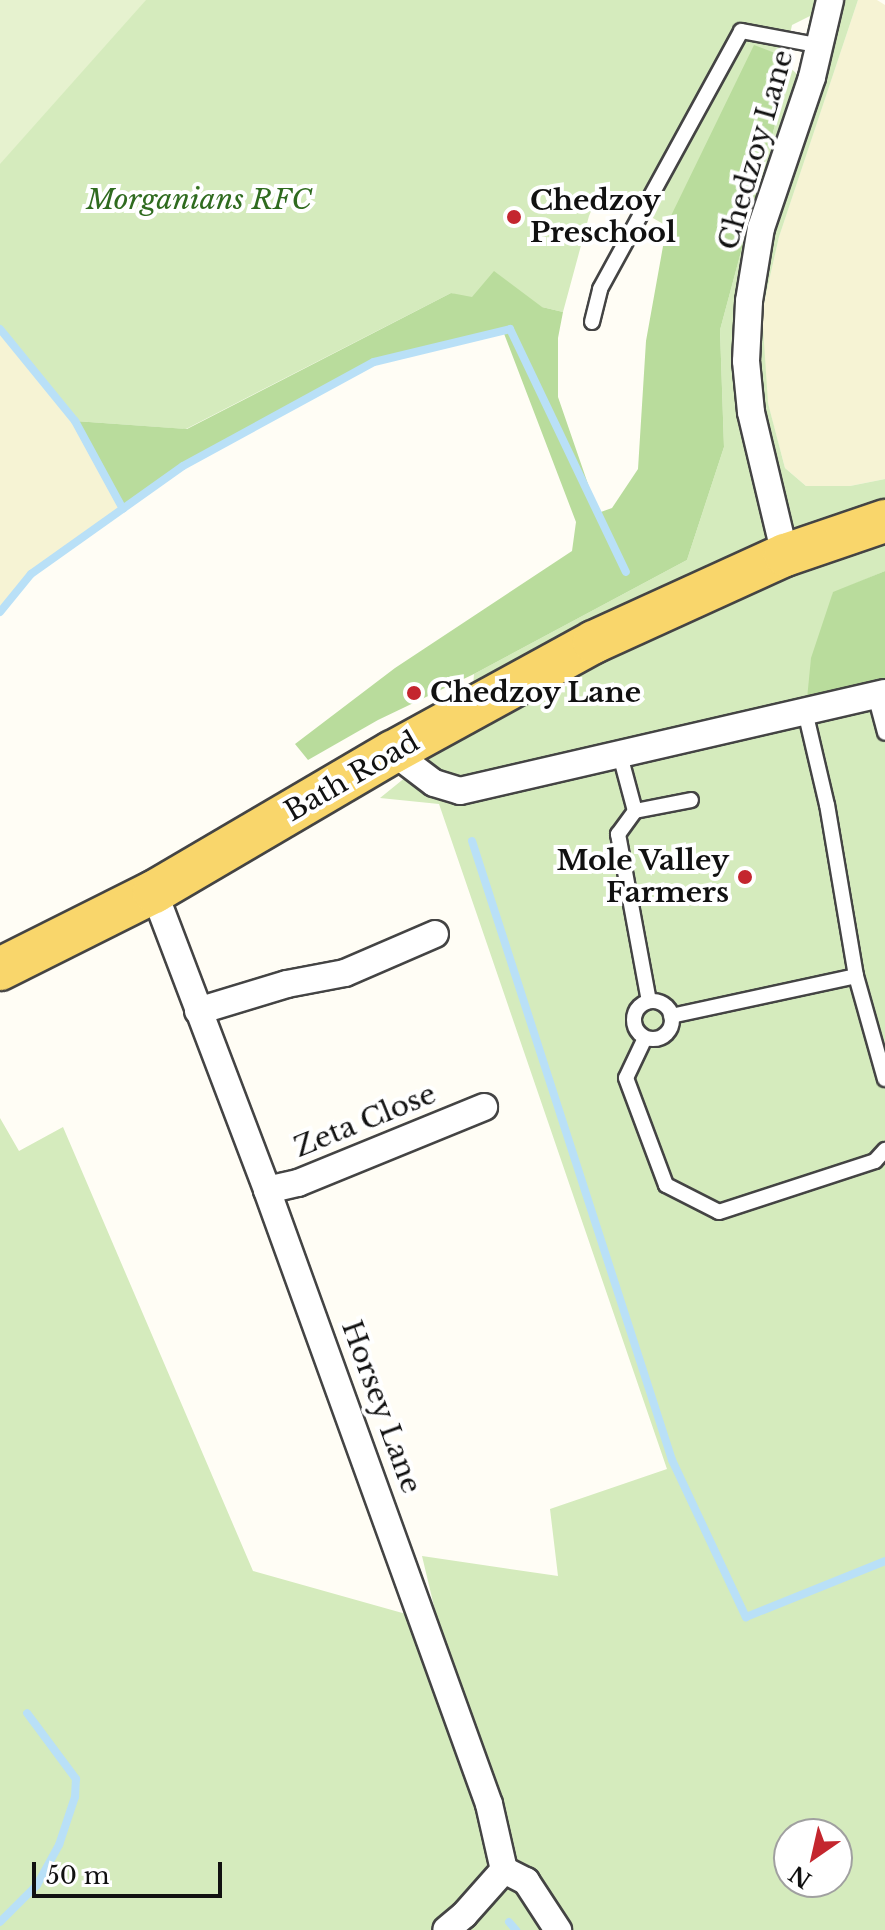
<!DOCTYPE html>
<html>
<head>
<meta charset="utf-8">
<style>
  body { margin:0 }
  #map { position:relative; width:885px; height:1930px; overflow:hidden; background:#fffdf5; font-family:"Libre Baskerville",serif }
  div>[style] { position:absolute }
  .farmland>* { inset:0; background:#f6f3d4 }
  .green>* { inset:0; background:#d5ebbd }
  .forest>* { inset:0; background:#b9dc9c }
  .pitch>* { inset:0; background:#e6f2cf }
  .stream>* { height:8px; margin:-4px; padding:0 4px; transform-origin:4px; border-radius:4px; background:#b9e0f7 }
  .roads { filter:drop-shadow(2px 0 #444) drop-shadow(-2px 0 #444) drop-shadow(0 2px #444) drop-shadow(0 -2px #444) }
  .lane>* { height:14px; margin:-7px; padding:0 7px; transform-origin:7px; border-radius:7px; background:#fff }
  .lane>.ring { margin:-7px; padding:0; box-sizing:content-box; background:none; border:14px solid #fff; border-radius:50% }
  .street>* { height:26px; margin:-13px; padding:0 13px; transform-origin:13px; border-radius:13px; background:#fff }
  .primary>* { height:42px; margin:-21px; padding:0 21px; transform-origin:21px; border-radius:21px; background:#f9d66b }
  .dots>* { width:22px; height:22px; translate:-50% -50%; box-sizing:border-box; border:4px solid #fff; border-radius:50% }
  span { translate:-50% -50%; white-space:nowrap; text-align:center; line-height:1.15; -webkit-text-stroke:8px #fff; paint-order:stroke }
  .street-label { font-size:28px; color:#111 }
  .park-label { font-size:28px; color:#2f6b1f; font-style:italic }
  .poi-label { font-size:28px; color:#111; font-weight:700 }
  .left { translate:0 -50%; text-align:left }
  .right { translate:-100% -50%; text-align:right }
  .north { position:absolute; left:773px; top:1818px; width:80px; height:80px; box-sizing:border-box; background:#fff; border:2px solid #a0a0a0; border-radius:50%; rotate:214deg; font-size:22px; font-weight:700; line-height:32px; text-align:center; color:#111 }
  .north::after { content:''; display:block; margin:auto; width:28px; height:36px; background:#c4262e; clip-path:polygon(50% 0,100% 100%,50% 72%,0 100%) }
  .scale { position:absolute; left:32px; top:1862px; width:190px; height:36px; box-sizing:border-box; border:4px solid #111; border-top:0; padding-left:10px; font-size:24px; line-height:28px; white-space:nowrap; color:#111; -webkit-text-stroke:6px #fff; paint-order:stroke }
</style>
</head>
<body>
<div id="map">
  <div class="farmland">
    <div style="clip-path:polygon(858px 0,877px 0,885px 5px,885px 479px,850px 486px,806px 486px,785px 468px,766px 396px,762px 312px,779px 237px)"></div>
    <div style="clip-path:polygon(0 329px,75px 421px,123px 509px,31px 574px,0 612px)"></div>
  </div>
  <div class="green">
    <div style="clip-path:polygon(evenodd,0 0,858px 0,779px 237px,762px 312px,768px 403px,785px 468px,806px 486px,850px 486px,885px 479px,885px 571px,833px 593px,805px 710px,885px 693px,885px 1930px,0 1930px,0 1118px,19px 1151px,63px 1127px,253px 1571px,438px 1623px,422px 1556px,558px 1576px,550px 1509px,667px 1469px,439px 804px,380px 798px,470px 725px,474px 674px,687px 560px,724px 447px,720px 330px,775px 125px,775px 108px,722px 258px,601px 188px,589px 216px,563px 312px,542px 307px,487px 305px,451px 293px,186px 429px,75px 421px,0 329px,0 0,810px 16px,799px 75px,798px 75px,784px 62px,792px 25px,810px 16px,0 0,789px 1834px,837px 1834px,837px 1882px,789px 1882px,789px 1834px)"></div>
  </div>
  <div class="forest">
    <div style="clip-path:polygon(754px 45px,775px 53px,775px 125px,720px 330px,724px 447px,687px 560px,474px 674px,378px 720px,308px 760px,295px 744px,395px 668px,572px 551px,576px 522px,503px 331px,374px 362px,183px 466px,123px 509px,75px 421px,187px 429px,451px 293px,472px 297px,494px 271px,542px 307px,563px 312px,558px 338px,558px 397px,598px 513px,612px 508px,638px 469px,646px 341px,667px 224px)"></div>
    <div style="clip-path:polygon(885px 571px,885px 678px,807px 699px,811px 658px,833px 592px)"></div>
  </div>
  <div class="pitch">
    <div style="clip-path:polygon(0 0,146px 0,0 164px)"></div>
  </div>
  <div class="stream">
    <div style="left:0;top:329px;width:119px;rotate:50.8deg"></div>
    <div style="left:75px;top:421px;width:100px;rotate:61.4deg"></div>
    <div style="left:0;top:612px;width:49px;rotate:-50.8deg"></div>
    <div style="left:31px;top:574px;width:186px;rotate:-35.4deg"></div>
    <div style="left:183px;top:466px;width:217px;rotate:-28.6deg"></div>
    <div style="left:374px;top:362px;width:140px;rotate:-13.6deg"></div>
    <div style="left:510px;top:329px;width:269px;rotate:64.5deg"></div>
    <div style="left:472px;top:841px;width:651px;rotate:72.09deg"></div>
    <div style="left:672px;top:1460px;width:174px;rotate:64.8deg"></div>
    <div style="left:746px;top:1617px;width:150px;rotate:-21.9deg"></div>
    <div style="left:0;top:1922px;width:52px;rotate:-45deg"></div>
    <div style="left:37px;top:1885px;width:46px;rotate:-61.2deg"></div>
    <div style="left:59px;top:1845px;width:51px;rotate:-71.6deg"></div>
    <div style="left:75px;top:1797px;width:18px;rotate:-87deg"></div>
    <div style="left:76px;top:1779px;width:82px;rotate:-126.6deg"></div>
    <div style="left:509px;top:1922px;width:11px;rotate:49deg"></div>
  </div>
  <div class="roads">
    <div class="lane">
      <div style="left:592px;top:322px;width:34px;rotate:-76deg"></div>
      <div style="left:600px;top:289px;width:294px;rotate:-61.3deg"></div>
      <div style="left:741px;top:31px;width:81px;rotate:10.6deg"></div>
      <div style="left:875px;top:695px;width:39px;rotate:75deg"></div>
      <div style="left:620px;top:755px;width:58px;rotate:75deg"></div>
      <div style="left:635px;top:811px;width:57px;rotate:-11.1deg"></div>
      <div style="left:635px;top:811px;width:29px;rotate:126deg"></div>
      <div style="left:618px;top:834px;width:170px;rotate:79.5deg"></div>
      <div style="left:856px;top:976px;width:107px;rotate:74.3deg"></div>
      <div class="ring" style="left:634px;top:1001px;width:24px;height:24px"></div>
      <div style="left:671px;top:1016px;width:189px;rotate:-12.2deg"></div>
      <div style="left:856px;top:976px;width:173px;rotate:-99.6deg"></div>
      <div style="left:827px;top:805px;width:97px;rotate:-103.2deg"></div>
      <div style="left:645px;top:1038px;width:44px;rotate:115.4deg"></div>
      <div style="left:626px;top:1078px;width:114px;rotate:69.5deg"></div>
      <div style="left:666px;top:1185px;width:59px;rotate:27deg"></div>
      <div style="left:719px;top:1212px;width:164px;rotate:-18.1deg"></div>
      <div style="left:875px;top:1161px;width:15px;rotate:-48deg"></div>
    </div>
    <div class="street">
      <div style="left:785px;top:555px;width:147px;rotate:-103.4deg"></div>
      <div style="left:751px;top:412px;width:51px;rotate:-95.6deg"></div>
      <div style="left:746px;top:361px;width:60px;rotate:-87.1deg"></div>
      <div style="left:749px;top:301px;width:74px;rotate:-80.7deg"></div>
      <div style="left:761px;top:228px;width:159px;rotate:-71.3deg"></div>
      <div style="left:812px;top:77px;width:79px;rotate:-76.8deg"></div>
      <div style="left:393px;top:752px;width:51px;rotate:37.1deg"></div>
      <div style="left:434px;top:783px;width:27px;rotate:17deg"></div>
      <div style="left:460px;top:791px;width:436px;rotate:-13deg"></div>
      <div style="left:154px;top:892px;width:319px;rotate:69.2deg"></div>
      <div style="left:267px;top:1190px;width:653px;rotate:70.12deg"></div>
      <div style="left:489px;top:1804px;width:68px;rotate:77.2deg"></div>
      <div style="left:504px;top:1870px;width:60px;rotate:131.6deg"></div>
      <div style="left:464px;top:1915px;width:23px;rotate:140deg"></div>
      <div style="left:198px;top:1011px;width:93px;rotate:-16.9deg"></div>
      <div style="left:287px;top:984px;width:59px;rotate:-10.7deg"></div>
      <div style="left:345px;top:973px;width:98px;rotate:-23.4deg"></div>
      <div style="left:267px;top:1190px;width:32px;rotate:-13deg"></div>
      <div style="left:298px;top:1183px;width:201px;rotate:-22.2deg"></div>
      <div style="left:504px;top:1870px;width:25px;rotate:27deg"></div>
      <div style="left:526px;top:1881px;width:59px;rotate:56.9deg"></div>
    </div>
    <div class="primary">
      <div style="left:0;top:969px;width:172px;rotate:-26.6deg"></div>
      <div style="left:154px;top:892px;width:277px;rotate:-30.4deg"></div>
      <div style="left:393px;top:752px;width:229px;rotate:-28.7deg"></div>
      <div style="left:594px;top:642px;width:210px;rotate:-24.5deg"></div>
      <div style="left:785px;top:555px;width:106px;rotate:-18.8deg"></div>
    </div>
  </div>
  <div class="dots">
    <div style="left:514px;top:217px;background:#c4262e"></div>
    <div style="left:414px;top:693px;background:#c4262e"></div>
    <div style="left:745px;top:877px;background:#c4262e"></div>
  </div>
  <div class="street-label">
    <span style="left:756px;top:150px;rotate:-74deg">Chedzoy Lane</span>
    <span style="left:352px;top:777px;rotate:-30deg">Bath Road</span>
    <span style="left:365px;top:1121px;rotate:-22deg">Zeta Close</span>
    <span style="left:381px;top:1407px;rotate:70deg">Horsey Lane</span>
  </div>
  <div class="park-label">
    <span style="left:199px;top:200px">Morganians RFC</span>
  </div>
  <div class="poi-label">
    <span class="left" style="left:530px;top:217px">Chedzoy<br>Preschool</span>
    <span class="left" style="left:430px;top:693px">Chedzoy Lane</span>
    <span class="right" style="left:729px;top:877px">Mole Valley<br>Farmers</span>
  </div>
  <div class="north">N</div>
  <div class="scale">50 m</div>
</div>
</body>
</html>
